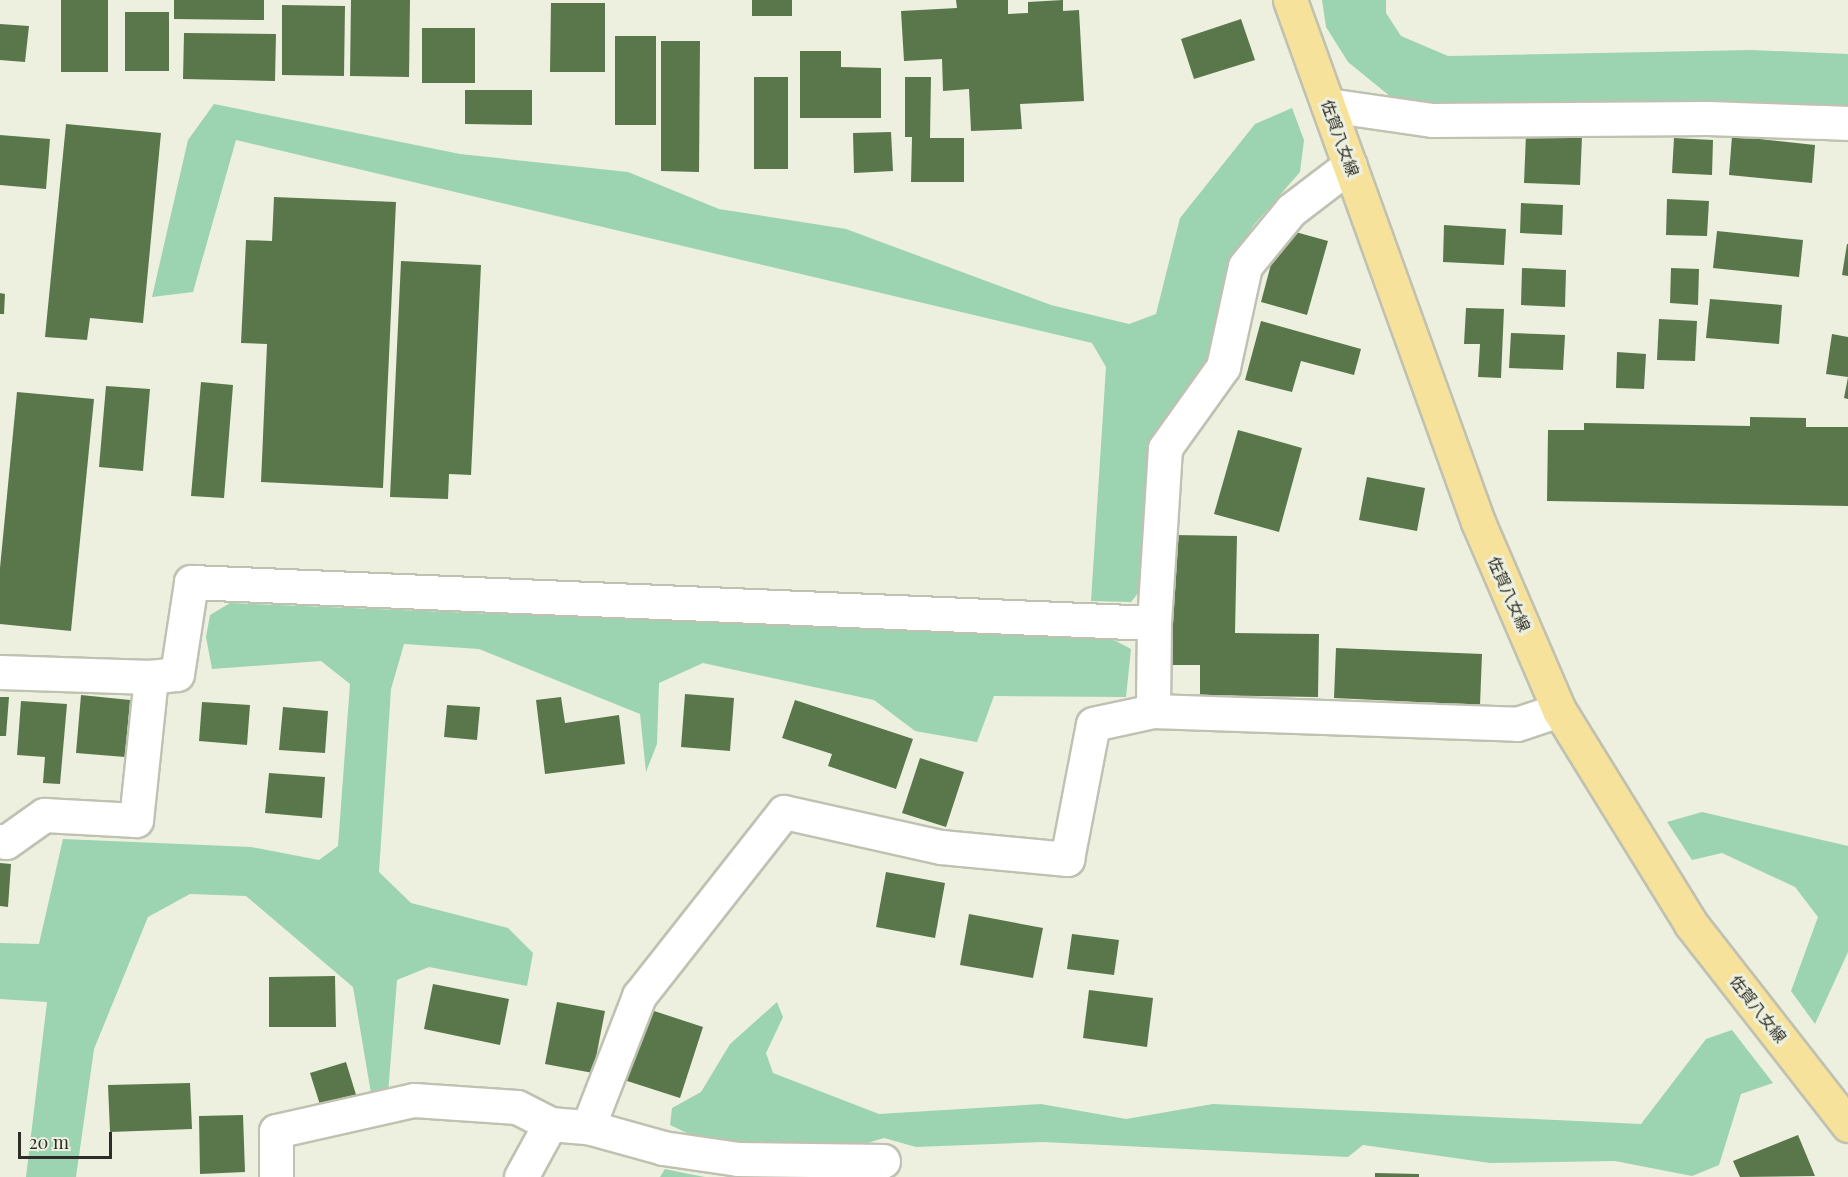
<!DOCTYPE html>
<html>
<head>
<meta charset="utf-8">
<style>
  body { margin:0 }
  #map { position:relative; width:1848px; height:1177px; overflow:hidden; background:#edf0df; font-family:"Playfair Display","Noto Sans JP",serif }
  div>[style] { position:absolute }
  .water>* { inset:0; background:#9cd3b1 }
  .building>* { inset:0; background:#5a774b }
  .roads { filter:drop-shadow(2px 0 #bfc1b1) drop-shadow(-2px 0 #bfc1b1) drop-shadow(0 2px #bfc1b1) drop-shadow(0 -2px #bfc1b1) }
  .street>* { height:33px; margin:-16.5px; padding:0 16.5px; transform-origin:16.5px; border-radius:16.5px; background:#fff }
  .primary>* { height:33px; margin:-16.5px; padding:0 16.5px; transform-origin:16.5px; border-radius:16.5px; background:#f7e29b }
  span { translate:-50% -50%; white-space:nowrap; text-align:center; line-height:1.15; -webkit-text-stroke:6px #edf0df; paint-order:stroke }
  .street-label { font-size:16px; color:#2d2e27 }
  .scale { position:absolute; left:18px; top:1132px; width:94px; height:27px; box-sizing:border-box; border:3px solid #2d2e27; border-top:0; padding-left:8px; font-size:18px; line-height:21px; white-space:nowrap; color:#2d2e27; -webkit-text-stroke:4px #edf0df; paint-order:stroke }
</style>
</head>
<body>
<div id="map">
  <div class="water">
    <div style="clip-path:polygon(1322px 0,1386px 0,1386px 13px,1401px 36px,1448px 56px,1751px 50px,1848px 54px,1848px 110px,1439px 108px,1391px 97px,1348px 62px,1326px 27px)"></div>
    <div style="clip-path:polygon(214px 104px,460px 154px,628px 172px,719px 209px,846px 229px,1051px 305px,1129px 324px,1156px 314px,1180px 218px,1255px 124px,1292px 108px,1304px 140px,1300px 172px,1253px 226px,1231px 268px,1209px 358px,1151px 445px,1143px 587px,1131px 602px,1091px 601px,1106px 367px,1092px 343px,236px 140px,193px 292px,152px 297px,188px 140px)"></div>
    <div style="clip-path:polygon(230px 603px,1112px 639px,1131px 649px,1126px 697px,994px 696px,977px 742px,915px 731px,874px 700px,703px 663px,659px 683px,657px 744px,646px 772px,640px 714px,479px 649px,404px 644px,391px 689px,379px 872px,411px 903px,508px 928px,533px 953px,527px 986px,429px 967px,397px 980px,388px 1094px,372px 1099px,353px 987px,246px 896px,190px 894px,148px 917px,94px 1049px,76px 1177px,26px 1177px,47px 1002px,0 999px,0 943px,39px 944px,63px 839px,251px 847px,319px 860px,338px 846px,350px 684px,321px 661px,212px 669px,206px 637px,210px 615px)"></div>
    <div style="clip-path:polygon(1702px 812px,1848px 846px,1848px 952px,1815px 1024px,1791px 991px,1818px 917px,1795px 887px,1722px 853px,1692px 860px,1667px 822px)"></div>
    <div style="clip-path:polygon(777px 1002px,783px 1017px,766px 1053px,773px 1073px,879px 1114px,1041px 1104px,1126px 1119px,1213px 1104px,1641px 1124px,1706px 1039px,1732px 1030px,1773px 1083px,1741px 1094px,1719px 1165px,1692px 1176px,1615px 1161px,1490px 1163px,1363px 1145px,1348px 1157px,1043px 1142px,916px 1147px,884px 1138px,857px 1146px,706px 1142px,670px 1125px,672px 1108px,701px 1092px,730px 1044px)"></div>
    <div style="clip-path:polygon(665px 1169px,689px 1174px,705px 1177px,660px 1177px)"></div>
  </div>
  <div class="building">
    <div style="clip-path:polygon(61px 0,108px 0,108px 72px,61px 72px)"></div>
    <div style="clip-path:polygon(174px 0,264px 0,264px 20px,174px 19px)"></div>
    <div style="clip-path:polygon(351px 0,410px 0,409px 77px,350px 76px)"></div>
    <div style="clip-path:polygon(752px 0,792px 0,792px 16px,752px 16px)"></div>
    <div style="clip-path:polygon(956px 0,1008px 0,1008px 14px,1028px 13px,1028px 2px,1063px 0,1063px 11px,1079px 10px,1084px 101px,1020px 104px,1022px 129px,971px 131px,969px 89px,943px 91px,942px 59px,904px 61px,901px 11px,957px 8px)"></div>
    <div style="clip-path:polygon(551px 3px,605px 3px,605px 72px,550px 72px)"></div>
    <div style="clip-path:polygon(282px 5px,345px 6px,344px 76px,282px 75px)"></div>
    <div style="clip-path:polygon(125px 12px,169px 12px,169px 71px,125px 71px)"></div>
    <div style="clip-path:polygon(1241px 19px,1255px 60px,1194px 79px,1181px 39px)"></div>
    <div style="clip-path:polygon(0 24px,29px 26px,25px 62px,0 60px)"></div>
    <div style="clip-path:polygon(422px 28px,475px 28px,475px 83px,422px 83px)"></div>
    <div style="clip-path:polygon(184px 33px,276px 34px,275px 81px,183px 79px)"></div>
    <div style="clip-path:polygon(615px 36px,656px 36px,656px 125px,615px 125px)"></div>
    <div style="clip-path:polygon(661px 41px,700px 41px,699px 172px,661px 171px)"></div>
    <div style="clip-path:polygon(800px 51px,841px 51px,841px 67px,881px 68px,881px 118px,800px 118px)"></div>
    <div style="clip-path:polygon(754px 77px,788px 77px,788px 169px,754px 169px)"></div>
    <div style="clip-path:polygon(905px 77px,931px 77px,930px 138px,964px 138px,964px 182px,911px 182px,912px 137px,905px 137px)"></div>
    <div style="clip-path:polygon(465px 90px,532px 90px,532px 125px,465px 124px)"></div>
    <div style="clip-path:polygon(66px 124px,161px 133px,143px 323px,90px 318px,87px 340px,45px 337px)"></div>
    <div style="clip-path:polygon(891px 132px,893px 171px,854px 173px,853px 133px)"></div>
    <div style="clip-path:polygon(1526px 134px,1582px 136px,1580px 185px,1524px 183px)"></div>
    <div style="clip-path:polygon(0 135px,50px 139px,46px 189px,0 185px)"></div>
    <div style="clip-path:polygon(1732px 136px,1815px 145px,1812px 183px,1729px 175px)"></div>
    <div style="clip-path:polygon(1674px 138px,1713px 140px,1712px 175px,1672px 173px)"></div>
    <div style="clip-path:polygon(274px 197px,396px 202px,383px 488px,261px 482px,267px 344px,241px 343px,246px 240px,272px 241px)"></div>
    <div style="clip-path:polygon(1667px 199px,1709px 201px,1707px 236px,1666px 235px)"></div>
    <div style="clip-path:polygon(1521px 203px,1563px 205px,1562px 235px,1520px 233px)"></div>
    <div style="clip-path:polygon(1444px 225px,1506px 229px,1504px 265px,1443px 262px)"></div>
    <div style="clip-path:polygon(1292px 231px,1328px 241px,1307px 315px,1261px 302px,1274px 253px)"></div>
    <div style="clip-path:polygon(1717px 231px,1803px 240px,1799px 277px,1713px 268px)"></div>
    <div style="clip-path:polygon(1847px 244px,1848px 244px,1848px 276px,1842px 275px)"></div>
    <div style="clip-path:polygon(401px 261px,481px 265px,471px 475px,449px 474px,448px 499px,390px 497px)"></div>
    <div style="clip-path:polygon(1522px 268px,1566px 270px,1565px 307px,1521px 305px)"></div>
    <div style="clip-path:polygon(1671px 268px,1699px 269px,1698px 305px,1670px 303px)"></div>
    <div style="clip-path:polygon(0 293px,5px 294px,4px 314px,0 314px)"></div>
    <div style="clip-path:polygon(1710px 299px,1782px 305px,1779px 344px,1706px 338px)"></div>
    <div style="clip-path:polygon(1466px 308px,1504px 309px,1501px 378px,1478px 377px,1480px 344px,1464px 344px)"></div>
    <div style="clip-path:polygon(1659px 319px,1697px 321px,1695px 361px,1657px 360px)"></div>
    <div style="clip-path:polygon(1261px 321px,1361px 349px,1354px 375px,1301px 361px,1292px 392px,1245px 380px)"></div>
    <div style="clip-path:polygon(1511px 333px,1565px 335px,1563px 370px,1509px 368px)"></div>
    <div style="clip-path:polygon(1832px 334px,1848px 337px,1848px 377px,1826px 374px)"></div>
    <div style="clip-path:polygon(1617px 352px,1646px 354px,1644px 389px,1616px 388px)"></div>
    <div style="clip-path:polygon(1848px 377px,1848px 399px,1844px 398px)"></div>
    <div style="clip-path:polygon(201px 382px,233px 385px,224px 498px,191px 496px)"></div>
    <div style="clip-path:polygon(106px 386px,150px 389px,143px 471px,99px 467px)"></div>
    <div style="clip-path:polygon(17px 392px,94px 399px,71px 631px,0 624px,0 568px)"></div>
    <div style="clip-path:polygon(1750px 417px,1806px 418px,1806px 427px,1848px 427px,1848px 506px,1547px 501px,1548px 430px,1584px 430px,1584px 423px,1750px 426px)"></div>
    <div style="clip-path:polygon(1238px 430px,1302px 448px,1279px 532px,1214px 514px)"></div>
    <div style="clip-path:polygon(1367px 477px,1425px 488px,1417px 531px,1359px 520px)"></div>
    <div style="clip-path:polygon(1174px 535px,1237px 536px,1235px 633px,1319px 634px,1318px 697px,1200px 695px,1200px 665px,1172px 665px)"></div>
    <div style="clip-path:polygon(1336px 648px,1482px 654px,1480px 705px,1334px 698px)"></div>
    <div style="clip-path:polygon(685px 694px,734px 698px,730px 751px,681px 747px)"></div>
    <div style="clip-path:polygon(81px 695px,130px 700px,125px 757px,76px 753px)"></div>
    <div style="clip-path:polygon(0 697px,9px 697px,6px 736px,0 736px)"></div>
    <div style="clip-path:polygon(561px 697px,565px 723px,619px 715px,625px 764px,545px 774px,536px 700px)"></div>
    <div style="clip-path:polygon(795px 700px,913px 739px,896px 789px,828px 766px,832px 754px,782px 738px)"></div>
    <div style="clip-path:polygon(21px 701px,67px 704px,60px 784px,43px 783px,45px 757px,17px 755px)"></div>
    <div style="clip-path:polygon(202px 702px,250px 705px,247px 745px,199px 741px)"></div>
    <div style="clip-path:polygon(447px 705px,480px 707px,477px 740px,444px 737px)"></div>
    <div style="clip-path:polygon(283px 707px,328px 711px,325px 753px,279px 750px)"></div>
    <div style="clip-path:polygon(920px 758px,964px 772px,946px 827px,902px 813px)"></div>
    <div style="clip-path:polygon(269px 773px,325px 777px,322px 818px,265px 813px)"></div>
    <div style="clip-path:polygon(0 863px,11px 864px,8px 907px,0 906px)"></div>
    <div style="clip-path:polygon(886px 872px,945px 883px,935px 938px,876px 927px)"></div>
    <div style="clip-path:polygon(969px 914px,1043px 928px,1033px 978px,960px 965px)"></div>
    <div style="clip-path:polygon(1072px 934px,1119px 940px,1114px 975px,1067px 969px)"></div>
    <div style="clip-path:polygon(335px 976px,336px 1027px,269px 1027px,269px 977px)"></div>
    <div style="clip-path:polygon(433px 984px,509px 999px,500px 1045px,424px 1029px)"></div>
    <div style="clip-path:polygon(1089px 990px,1153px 998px,1147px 1047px,1083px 1038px)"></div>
    <div style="clip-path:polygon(557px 1002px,605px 1011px,593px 1073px,545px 1064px)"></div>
    <div style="clip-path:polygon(645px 1008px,703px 1027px,680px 1098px,621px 1079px)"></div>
    <div style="clip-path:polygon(346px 1062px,357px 1098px,321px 1108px,310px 1073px)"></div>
    <div style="clip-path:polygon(190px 1083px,192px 1129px,110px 1132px,108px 1085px)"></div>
    <div style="clip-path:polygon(243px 1115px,245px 1172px,200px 1174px,199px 1116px)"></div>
    <div style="clip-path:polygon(1798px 1135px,1815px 1176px,1740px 1177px,1733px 1161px)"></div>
    <div style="clip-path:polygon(1375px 1173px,1419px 1174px,1419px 1177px,1375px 1177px)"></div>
  </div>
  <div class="roads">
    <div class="street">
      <div style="left:1328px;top:105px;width:105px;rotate:8.2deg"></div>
      <div style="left:1432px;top:120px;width:276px;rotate:-0.4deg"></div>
      <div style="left:1708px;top:118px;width:140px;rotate:2deg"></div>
      <div style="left:1154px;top:623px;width:175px;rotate:-86.4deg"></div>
      <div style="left:1165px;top:448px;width:100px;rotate:-54.4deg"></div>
      <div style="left:1223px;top:367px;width:103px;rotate:-77.7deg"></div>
      <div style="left:1245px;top:266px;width:72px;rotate:-50.6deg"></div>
      <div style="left:1291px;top:210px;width:74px;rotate:-37.3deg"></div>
      <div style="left:0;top:672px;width:151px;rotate:1.9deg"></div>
      <div style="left:151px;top:677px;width:26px;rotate:-7deg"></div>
      <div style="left:177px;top:674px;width:93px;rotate:-81.3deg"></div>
      <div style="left:191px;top:582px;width:964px;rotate:2.44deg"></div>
      <div style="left:1154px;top:623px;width:88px;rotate:90.7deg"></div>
      <div style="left:1153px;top:711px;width:364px;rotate:2deg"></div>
      <div style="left:1517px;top:724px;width:44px;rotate:-18.4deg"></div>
      <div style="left:0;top:841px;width:6px;rotate:9deg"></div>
      <div style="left:6px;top:842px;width:47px;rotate:-35.4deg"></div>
      <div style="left:44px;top:815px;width:92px;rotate:3.1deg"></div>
      <div style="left:136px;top:820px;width:144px;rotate:-84deg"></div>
      <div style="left:588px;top:1127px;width:78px;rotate:15.6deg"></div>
      <div style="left:663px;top:1148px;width:76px;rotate:8.3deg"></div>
      <div style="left:738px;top:1159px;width:145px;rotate:0.8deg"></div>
      <div style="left:276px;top:1177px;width:46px;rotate:-90deg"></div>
      <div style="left:276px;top:1131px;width:141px;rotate:-12.7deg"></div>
      <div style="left:414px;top:1100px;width:103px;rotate:3.9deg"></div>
      <div style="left:517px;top:1107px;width:37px;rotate:27deg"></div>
      <div style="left:550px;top:1124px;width:38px;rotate:5deg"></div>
      <div style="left:588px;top:1127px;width:141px;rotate:-68.7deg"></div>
      <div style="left:639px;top:996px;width:234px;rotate:-51.8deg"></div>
      <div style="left:784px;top:812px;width:161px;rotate:12.6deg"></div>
      <div style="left:941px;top:847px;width:127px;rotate:5.4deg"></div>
      <div style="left:1067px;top:859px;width:137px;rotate:-79.1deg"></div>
      <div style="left:1093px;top:724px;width:61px;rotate:-12.2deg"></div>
      <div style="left:521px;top:1177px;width:60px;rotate:-61.3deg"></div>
    </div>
    <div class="primary">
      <div style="left:1290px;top:0;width:555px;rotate:70.19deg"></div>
      <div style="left:1478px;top:522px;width:205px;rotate:66.7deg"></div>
      <div style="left:1559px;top:710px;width:251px;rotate:58.3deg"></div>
      <div style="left:1691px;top:924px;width:255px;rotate:52deg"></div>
    </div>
  </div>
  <div class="street-label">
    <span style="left:1340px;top:138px;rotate:70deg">佐賀八女線</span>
    <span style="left:1509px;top:594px;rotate:66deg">佐賀八女線</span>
    <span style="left:1758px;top:1009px;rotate:52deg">佐賀八女線</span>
  </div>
  <div class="scale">20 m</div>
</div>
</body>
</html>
